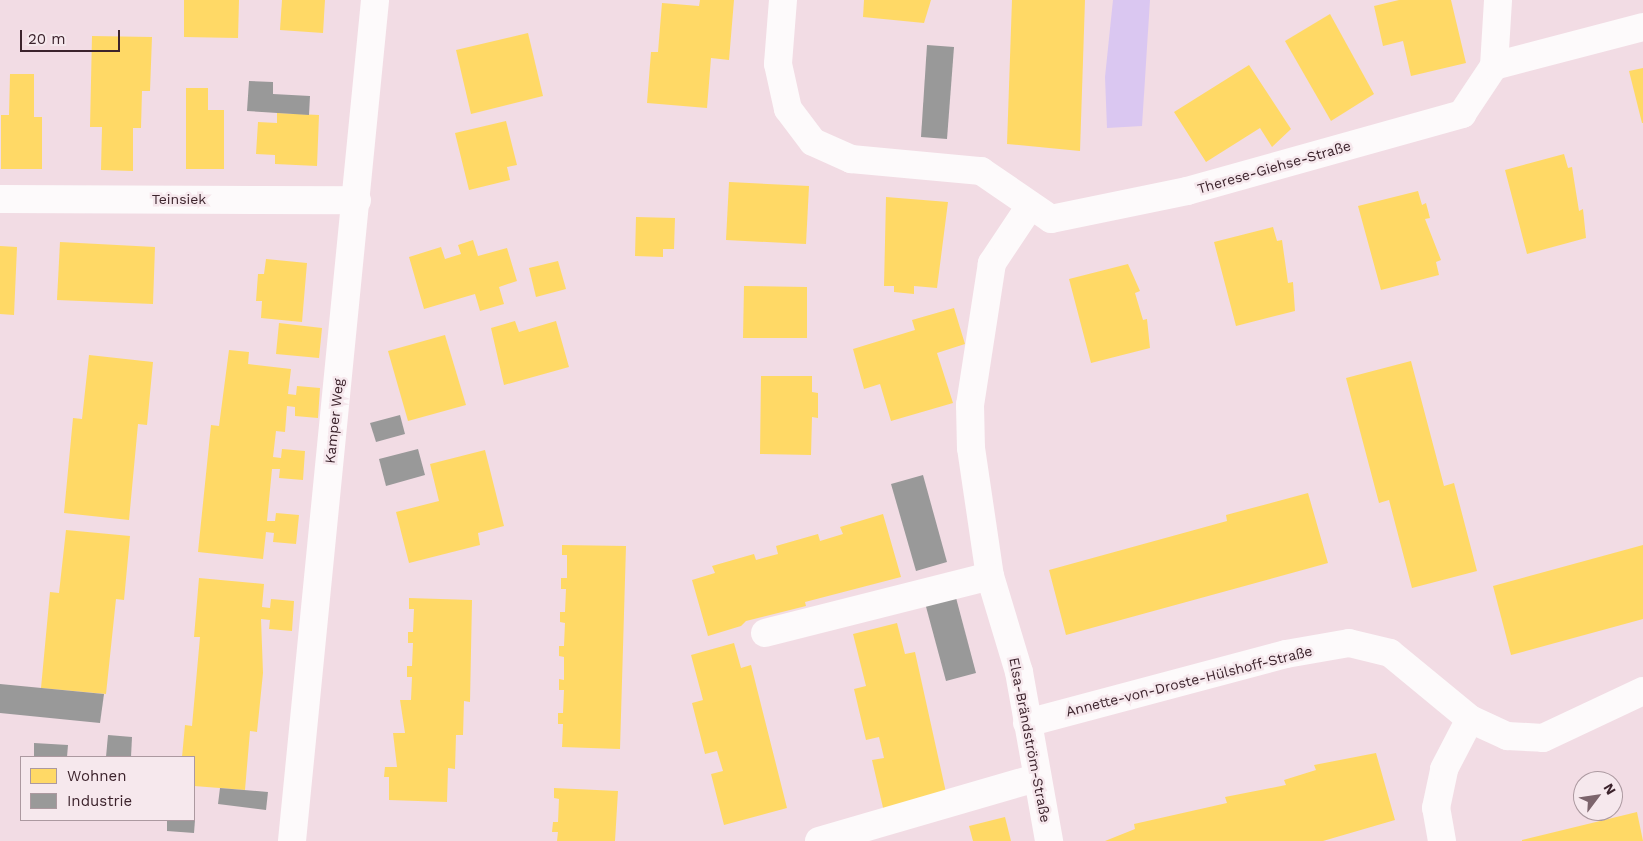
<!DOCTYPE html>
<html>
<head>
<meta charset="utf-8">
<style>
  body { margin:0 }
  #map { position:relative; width:1643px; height:841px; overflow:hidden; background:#f2dce4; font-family:"Work Sans",sans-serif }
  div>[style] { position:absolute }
  .green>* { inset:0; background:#dac7f1 }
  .homes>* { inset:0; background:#ffd966 }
  .industry>* { inset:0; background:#999 }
  .minor>* { height:28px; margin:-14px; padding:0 14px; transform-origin:14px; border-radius:14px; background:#fdfafb }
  span { translate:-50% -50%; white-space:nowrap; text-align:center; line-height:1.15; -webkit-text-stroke:5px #f6e8ed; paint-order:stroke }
  .street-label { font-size:14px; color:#3c232c }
  .legend { position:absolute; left:20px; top:756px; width:175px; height:65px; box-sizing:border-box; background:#f6e8ed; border:1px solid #ac99a0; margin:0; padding:6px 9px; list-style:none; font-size:15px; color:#3c232c }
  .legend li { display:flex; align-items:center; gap:10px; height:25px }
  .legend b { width:25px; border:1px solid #ac99a0 }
  .north { position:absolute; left:1573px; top:771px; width:50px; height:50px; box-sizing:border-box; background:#f6e8ed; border:1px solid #ac99a0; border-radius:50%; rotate:59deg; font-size:14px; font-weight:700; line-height:20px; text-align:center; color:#3c232c }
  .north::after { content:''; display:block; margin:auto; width:18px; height:22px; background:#7c646c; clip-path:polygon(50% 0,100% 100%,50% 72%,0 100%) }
  .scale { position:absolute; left:20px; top:30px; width:100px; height:22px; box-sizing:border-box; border:2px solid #3c232c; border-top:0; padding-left:6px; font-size:15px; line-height:18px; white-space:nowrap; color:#3c232c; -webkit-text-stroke:4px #f6e8ed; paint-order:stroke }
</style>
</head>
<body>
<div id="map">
  <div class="green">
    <div style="clip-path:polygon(1113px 0,1150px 0,1142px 126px,1107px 128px,1105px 77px)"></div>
  </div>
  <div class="homes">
    <div style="clip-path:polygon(184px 0,239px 0,238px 38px,184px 37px)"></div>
    <div style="clip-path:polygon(282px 0,325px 0,323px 33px,280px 30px)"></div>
    <div style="clip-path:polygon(700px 0,734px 0,729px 60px,711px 58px,707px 108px,647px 103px,651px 52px,658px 52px,662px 3px,699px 6px)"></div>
    <div style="clip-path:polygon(864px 0,931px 0,924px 23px,863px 17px)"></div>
    <div style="clip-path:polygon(1012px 0,1085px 0,1080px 151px,1007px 144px)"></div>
    <div style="clip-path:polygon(1399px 0,1451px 0,1466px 63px,1411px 76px,1403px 41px,1383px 46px,1374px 6px)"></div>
    <div style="clip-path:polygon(1330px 14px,1374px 94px,1331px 121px,1285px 41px)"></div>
    <div style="clip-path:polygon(528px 33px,543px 96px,471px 114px,456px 50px)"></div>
    <div style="clip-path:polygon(92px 36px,152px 37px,150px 91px,142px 91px,141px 128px,133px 128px,133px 171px,101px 170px,102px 127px,90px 127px)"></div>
    <div style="clip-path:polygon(1249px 65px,1291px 129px,1272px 147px,1260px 128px,1206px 162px,1174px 112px)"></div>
    <div style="clip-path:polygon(1643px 68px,1643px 123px,1642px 123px,1629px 71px)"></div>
    <div style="clip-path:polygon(10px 74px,34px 74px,34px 117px,42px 117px,42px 169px,1px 169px,1px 115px,9px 115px)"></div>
    <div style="clip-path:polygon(186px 88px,208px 88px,208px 110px,224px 110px,224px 169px,186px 169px)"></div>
    <div style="clip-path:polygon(277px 113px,319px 115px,317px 166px,275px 164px,275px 155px,256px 154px,258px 122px,277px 123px)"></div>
    <div style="clip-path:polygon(506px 121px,517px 165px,507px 167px,510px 180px,469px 190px,455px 133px)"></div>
    <div style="clip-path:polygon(1564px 154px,1568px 168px,1572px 167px,1579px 211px,1583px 209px,1586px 238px,1527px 254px,1505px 170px)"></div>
    <div style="clip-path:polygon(729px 182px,809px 186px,806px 244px,726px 240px)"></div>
    <div style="clip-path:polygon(1418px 191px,1422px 205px,1426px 203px,1430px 218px,1425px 219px,1441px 260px,1436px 262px,1439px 275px,1381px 290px,1358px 206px)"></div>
    <div style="clip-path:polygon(886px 197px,948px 202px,937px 288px,914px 286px,914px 294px,894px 292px,894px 286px,884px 286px)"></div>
    <div style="clip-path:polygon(636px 217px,675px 218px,674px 249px,663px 249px,663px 257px,635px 256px)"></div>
    <div style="clip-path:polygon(1273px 227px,1277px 241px,1282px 240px,1288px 283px,1293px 282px,1295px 311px,1236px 326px,1214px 242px)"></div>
    <div style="clip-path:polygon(473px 240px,478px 256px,507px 248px,517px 281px,499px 287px,504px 304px,480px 311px,475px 294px,424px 309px,409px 257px,441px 247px,445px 259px,461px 254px,458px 245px)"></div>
    <div style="clip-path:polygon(60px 242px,155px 247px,153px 304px,57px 300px)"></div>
    <div style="clip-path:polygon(0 246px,17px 247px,14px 315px,0 314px)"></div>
    <div style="clip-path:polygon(266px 259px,307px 263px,302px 322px,261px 318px,262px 301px,256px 301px,258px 274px,264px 274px)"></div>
    <div style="clip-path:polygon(558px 261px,566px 289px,536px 297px,529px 268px)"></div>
    <div style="clip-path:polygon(1128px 264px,1140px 291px,1135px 293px,1143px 320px,1147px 319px,1150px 348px,1091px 363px,1069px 279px)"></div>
    <div style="clip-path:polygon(744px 286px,807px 287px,807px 338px,743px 338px)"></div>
    <div style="clip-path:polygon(954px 308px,965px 344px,937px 353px,953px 403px,891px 421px,880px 384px,864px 389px,853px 349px,915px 330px,912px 320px)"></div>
    <div style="clip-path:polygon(515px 321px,519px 332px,556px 321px,569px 367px,504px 385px,491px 328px)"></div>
    <div style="clip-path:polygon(279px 323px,322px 328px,319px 358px,276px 354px)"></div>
    <div style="clip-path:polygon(445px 335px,466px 405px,408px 421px,388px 351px)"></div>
    <div style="clip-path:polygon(229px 350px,249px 352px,248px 364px,291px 369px,288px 394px,296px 395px,297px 386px,320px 388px,318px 418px,295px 416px,295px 407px,287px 406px,285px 432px,276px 431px,273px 457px,281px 458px,282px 449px,305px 451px,303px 480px,279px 478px,280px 469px,272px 469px,267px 521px,275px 521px,276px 513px,299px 515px,296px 544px,273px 542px,274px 533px,266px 532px,263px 559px,198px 552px,211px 425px,219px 426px)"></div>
    <div style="clip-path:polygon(89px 355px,153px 362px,147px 425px,138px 424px,129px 520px,64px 513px,73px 418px,82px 419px)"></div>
    <div style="clip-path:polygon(1411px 361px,1444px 486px,1454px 483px,1477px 571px,1412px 588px,1389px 500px,1379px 503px,1346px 378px)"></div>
    <div style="clip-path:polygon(761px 376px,812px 376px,812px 392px,818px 393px,818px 418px,812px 417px,811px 455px,760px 454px)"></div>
    <div style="clip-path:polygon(485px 450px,504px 526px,478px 533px,480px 545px,409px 563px,396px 512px,439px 501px,430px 464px)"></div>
    <div style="clip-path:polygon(1308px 493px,1328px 563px,1066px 635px,1049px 570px,1227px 521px,1226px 515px)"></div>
    <div style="clip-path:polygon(883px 514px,901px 577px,805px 602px,806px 606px,746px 621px,741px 626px,708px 636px,692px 580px,715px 573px,712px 566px,754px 554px,756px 560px,778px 554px,776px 546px,818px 534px,820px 541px,843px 534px,840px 527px)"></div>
    <div style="clip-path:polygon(66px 530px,130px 536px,124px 600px,116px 599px,106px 694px,41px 688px,50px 592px,59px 593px)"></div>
    <div style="clip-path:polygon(562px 545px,626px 546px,620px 749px,562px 747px,563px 724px,558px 724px,558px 713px,563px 713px,564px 690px,559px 690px,559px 679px,564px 680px,564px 657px,559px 656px,559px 646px,564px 646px,565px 623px,560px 622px,560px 612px,565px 612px,566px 589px,561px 589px,561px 578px,567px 578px,567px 555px,562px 555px)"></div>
    <div style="clip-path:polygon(1643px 545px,1643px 619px,1511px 655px,1493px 586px)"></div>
    <div style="clip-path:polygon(199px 578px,264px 584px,262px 607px,270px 608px,271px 599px,294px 601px,292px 631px,269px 629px,270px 620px,261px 619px,263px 673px,257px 732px,250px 731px,245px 790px,194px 786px,194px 757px,182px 757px,185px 725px,192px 726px,200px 637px,194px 637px)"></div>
    <div style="clip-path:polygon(409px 598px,472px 600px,470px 702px,464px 701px,463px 735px,456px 735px,455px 769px,448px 768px,447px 802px,389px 800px,389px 777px,384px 777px,385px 767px,397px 767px,393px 733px,405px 733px,400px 700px,411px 700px,412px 677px,407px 677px,407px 666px,412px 666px,413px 643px,408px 643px,408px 632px,413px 632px,414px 609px,409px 609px)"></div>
    <div style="clip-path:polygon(897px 623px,905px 654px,915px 652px,947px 797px,884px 812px,872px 760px,884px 758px,879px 737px,866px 740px,854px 689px,866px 686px,853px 634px)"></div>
    <div style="clip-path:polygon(734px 643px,741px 668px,751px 665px,787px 808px,724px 825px,711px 774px,723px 771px,717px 751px,705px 754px,692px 703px,703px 700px,691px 655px)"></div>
    <div style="clip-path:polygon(1376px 753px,1395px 820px,1323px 841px,1105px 841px,1135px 829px,1134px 824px,1227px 803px,1225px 797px,1286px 785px,1284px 780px,1316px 770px,1314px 765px)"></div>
    <div style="clip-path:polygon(554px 788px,618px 791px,615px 841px,557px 841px,558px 832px,552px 832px,553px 822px,558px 822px,559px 799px,554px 798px)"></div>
    <div style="clip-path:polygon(1637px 812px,1643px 841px,1522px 841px,1522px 840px)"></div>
    <div style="clip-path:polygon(1005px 817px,1011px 841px,973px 841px,969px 826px)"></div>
  </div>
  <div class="industry">
    <div style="clip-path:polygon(927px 45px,954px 47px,947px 139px,921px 137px)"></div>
    <div style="clip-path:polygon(249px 81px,273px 82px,273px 94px,310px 96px,309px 115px,247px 111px)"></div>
    <div style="clip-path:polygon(400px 415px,405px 434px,376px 442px,370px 423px)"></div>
    <div style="clip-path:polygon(418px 449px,425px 475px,386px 486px,379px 459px)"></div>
    <div style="clip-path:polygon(923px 475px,947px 562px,916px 571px,891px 484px)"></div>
    <div style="clip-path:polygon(955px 594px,976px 673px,946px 681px,925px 603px)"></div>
    <div style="clip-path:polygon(0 684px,104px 694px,100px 723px,0 713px)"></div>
    <div style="clip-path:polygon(108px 735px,132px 737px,131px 757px,106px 757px)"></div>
    <div style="clip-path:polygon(34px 743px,68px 745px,67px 757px,34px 757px)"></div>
    <div style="clip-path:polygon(220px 788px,268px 792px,266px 810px,218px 804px)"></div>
    <div style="clip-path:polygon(167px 820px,195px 820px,194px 833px,167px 831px)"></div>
  </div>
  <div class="minor">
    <div style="left:783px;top:0;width:64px;rotate:94.5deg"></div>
    <div style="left:778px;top:64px;width:46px;rotate:77.5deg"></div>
    <div style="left:788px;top:109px;width:41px;rotate:52.9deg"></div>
    <div style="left:813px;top:142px;width:42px;rotate:24.1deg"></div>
    <div style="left:851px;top:159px;width:131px;rotate:5.3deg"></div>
    <div style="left:981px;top:171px;width:85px;rotate:34.4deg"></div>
    <div style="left:1051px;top:219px;width:139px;rotate:-11.6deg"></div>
    <div style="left:1187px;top:191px;width:286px;rotate:-15.6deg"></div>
    <div style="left:1462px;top:114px;width:58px;rotate:-56.3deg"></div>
    <div style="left:1494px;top:66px;width:66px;rotate:-86.5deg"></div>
    <div style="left:1494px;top:66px;width:154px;rotate:-14.7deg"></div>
    <div style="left:0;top:199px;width:357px;rotate:0.2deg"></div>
    <div style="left:1030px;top:206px;width:69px;rotate:123.7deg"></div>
    <div style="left:992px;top:263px;width:144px;rotate:98.8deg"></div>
    <div style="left:970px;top:405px;width:43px;rotate:88.7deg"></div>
    <div style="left:971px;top:448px;width:129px;rotate:81.6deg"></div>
    <div style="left:990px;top:576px;width:100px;rotate:73.2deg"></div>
    <div style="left:1019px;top:672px;width:172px;rotate:79.9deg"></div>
    <div style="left:765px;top:633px;width:232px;rotate:-14.2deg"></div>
    <div style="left:1027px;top:723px;width:268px;rotate:-14.9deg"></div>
    <div style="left:1286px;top:654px;width:64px;rotate:-9.9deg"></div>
    <div style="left:1349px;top:643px;width:42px;rotate:13.7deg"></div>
    <div style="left:1390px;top:653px;width:104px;rotate:39.5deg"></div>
    <div style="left:1470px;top:719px;width:41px;rotate:24.7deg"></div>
    <div style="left:1507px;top:736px;width:36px;rotate:3deg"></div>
    <div style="left:1543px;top:738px;width:110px;rotate:-25.2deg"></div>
    <div style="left:292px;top:841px;width:845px;rotate:-84.36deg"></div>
    <div style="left:819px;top:841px;width:226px;rotate:-16.2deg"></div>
    <div style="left:1442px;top:841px;width:34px;rotate:-100deg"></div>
    <div style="left:1436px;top:808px;width:40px;rotate:-78deg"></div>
    <div style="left:1444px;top:769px;width:56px;rotate:-62.5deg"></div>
  </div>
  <div class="street-label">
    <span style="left:1274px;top:167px;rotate:-16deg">Therese-Giehse-Straße</span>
    <span style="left:179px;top:199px">Teinsiek</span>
    <span style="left:334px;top:421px;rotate:-84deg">Kamper Weg</span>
    <span style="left:1189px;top:681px;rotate:-14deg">Annette-von-Droste-Hülshoff-Straße</span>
    <span style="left:1030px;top:740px;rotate:79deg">Elsa-Brändström-Straße</span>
  </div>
  <ul class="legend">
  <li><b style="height:14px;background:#ffd966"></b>Wohnen</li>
  <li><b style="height:14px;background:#999"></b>Industrie</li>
  </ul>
  <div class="north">N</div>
  <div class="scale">20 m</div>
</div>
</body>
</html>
